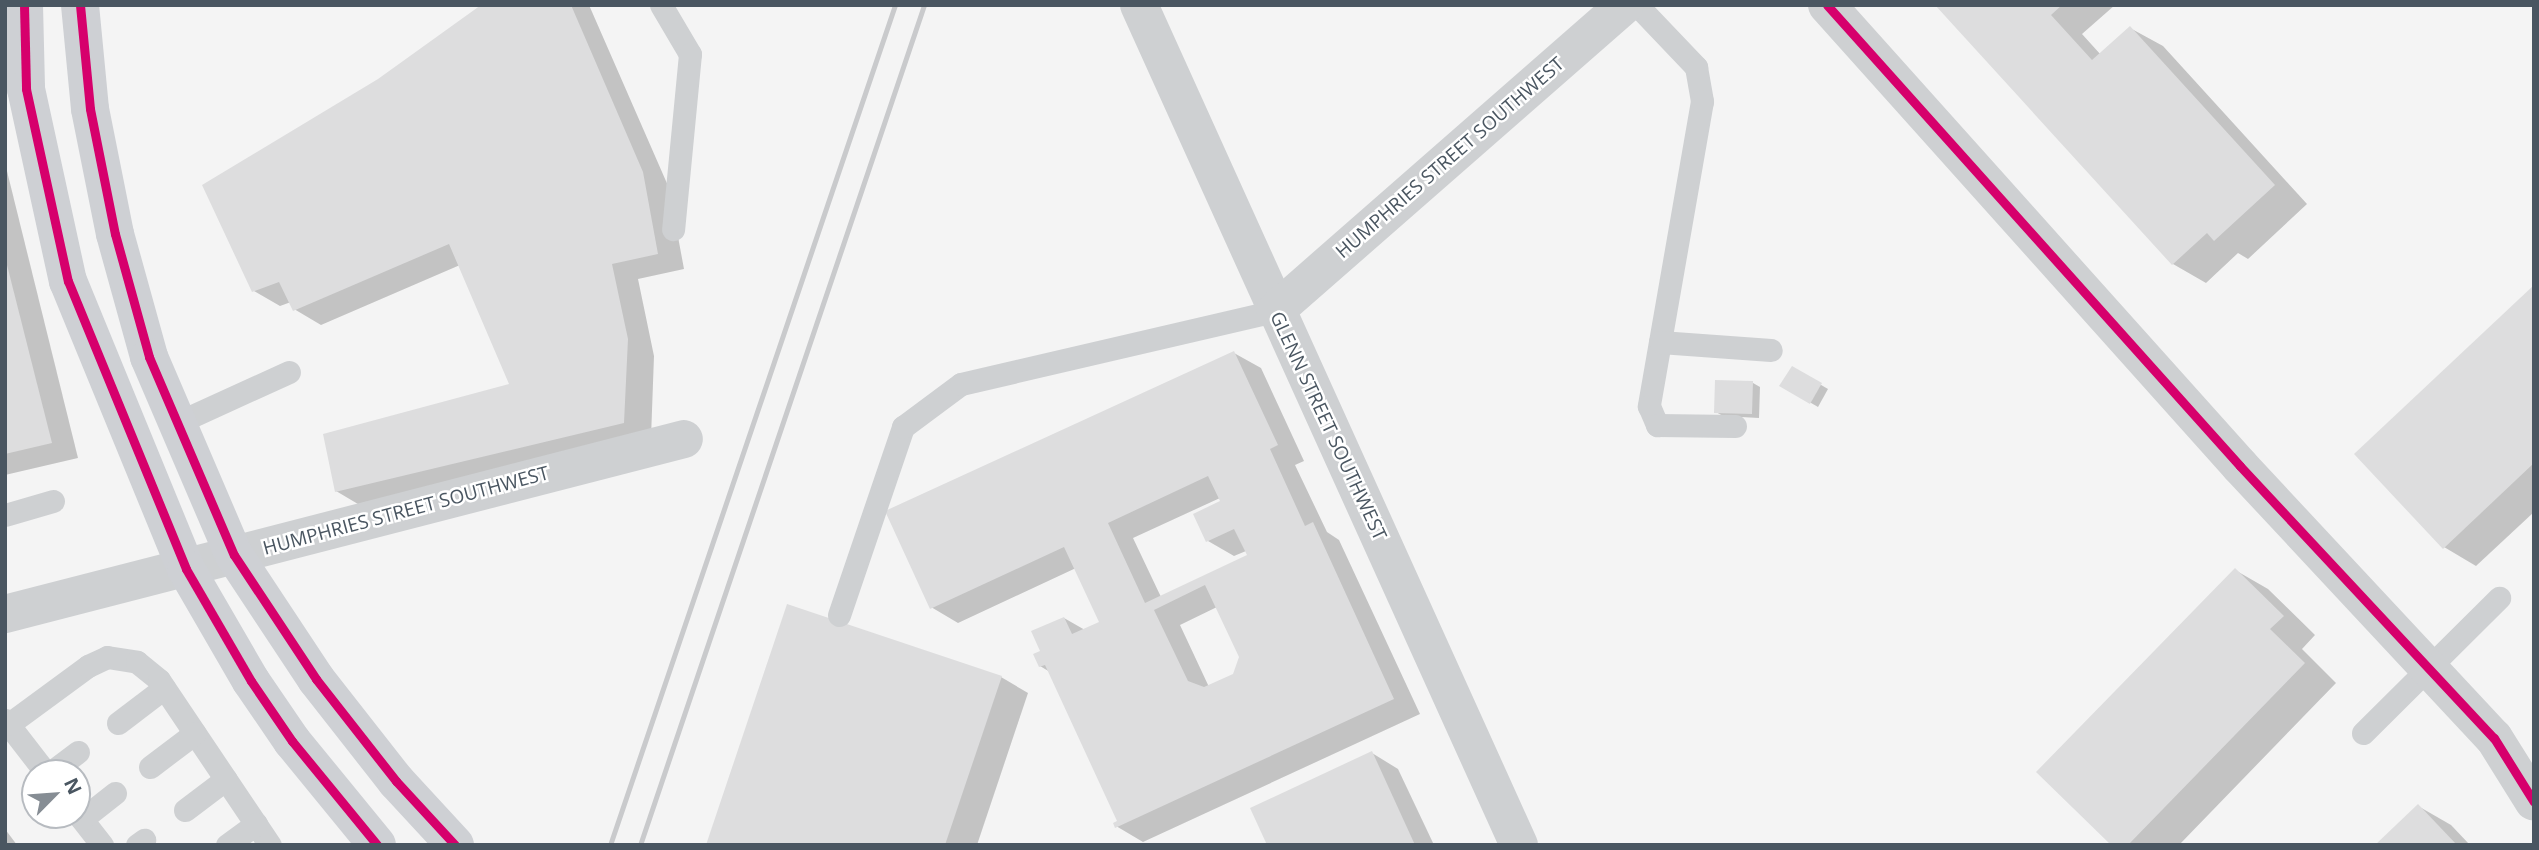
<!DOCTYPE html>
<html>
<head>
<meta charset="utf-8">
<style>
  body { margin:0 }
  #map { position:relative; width:2539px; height:850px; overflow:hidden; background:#f4f4f4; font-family:"Open Sans",sans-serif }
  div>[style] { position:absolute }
  .shadow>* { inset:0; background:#0003 }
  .building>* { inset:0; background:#ddddde }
  .service>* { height:23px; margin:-11.5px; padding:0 11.5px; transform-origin:11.5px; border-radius:11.5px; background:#ced0d2 }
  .minor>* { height:38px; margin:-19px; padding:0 19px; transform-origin:19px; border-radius:19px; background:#ced0d2 }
  .secondary>* { height:38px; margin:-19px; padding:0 19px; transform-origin:19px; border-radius:19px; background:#ced0d4 }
  .rail>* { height:5px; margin:-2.5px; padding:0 2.5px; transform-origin:2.5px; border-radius:2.5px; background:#c9cacc }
  .cycleway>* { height:9px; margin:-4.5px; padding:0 4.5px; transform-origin:4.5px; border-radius:4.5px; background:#d6006c }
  span { translate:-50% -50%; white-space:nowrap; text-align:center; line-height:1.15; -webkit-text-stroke:5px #fff; paint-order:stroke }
  .street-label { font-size:19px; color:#4a5661 }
  .frame { position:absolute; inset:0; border:7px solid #4a5661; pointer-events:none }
  .north { position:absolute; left:21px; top:759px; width:70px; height:70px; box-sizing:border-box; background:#fff; border:2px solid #b7bbc0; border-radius:50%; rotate:65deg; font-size:19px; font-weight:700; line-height:28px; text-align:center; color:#4a5661 }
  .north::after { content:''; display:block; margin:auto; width:24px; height:32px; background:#868d94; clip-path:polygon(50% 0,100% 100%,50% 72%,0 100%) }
</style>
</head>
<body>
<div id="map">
  <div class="shadow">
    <div style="clip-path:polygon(484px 5px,589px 5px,669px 188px,684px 269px,638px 279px,654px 356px,651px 438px,363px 507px,336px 491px,511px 385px,460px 265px,321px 325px,294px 309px,291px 302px,280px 306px,254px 291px,379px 81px)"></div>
    <div style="clip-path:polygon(1938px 5px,2115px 5px,2082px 34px,2101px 55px,2130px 28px,2163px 46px,2307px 204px,2248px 259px,2238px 253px,2206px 283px,2173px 264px)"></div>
    <div style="clip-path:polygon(5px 163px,78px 458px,5px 475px)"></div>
    <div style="clip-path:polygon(2534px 288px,2534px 512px,2476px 566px,2444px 547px)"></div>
    <div style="clip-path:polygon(evenodd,1234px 353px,1261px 368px,1304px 461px,1295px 465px,1327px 532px,1339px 540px,1420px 714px,1143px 842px,1116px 826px,1120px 822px,1050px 672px,1040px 666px,1043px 652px,1064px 618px,1085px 630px,1101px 623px,1076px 568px,958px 623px,931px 607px,1234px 353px,1220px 498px,1222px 502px,1208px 541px,1234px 556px,1246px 551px,1249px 556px,1161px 597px,1133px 538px,1220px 498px,1234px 353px,1217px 607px,1241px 657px,1235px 675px,1209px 687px,1180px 625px,1217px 607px)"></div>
    <div style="clip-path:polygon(1792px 368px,1828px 389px,1818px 407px,1782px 386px)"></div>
    <div style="clip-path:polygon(1716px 382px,1753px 383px,1760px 387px,1759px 418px,1723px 416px,1716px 412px)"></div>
    <div style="clip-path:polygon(2235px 570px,2268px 589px,2315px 635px,2302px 649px,2336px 683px,2179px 845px,2113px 845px)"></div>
    <div style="clip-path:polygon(1001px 677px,1028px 693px,977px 845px,708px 845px)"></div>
    <div style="clip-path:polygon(1372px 753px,1398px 769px,1434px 845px,1269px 845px)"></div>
    <div style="clip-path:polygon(2418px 806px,2451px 825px,2470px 845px,2377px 845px)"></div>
    <div style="clip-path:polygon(5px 829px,17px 845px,5px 845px)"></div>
  </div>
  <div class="building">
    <div style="clip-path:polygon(481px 5px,571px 5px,643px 172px,658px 254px,612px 264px,628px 339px,624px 423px,335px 492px,323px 434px,509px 384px,449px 244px,293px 311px,279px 282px,252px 292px,202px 185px,378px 79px)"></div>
    <div style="clip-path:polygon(1935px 5px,2062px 5px,2051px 15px,2092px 60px,2130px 26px,2275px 185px,2214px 241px,2207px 233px,2172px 265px)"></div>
    <div style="clip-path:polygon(5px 257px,52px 443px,5px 454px)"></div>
    <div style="clip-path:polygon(2534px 285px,2534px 463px,2443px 549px,2354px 454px)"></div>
    <div style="clip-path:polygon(evenodd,1234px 351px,1278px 445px,1270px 449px,1305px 526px,1313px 522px,1394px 699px,1115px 828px,1113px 823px,1117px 821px,1045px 665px,1039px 667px,1033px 654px,1040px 651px,1031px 631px,1064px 617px,1072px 634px,1099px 622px,1064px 547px,930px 609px,885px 511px,1234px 351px,1208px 476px,1220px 501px,1193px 514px,1206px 542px,1234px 529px,1247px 555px,1145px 603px,1108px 523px,1208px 476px,1234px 351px,1205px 585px,1239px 657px,1233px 674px,1204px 687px,1188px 681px,1154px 610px,1205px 585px)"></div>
    <div style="clip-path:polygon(1792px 366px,1822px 383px,1810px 404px,1779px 386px)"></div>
    <div style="clip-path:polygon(1715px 380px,1753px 381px,1752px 414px,1714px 413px)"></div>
    <div style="clip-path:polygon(2235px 568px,2284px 616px,2270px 629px,2305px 663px,2128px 845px,2111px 845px,2036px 772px)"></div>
    <div style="clip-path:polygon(787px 604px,1002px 676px,945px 845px,706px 845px)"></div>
    <div style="clip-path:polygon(1372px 751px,1415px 845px,1267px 845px,1250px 808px)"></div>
    <div style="clip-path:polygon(2418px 804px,2457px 845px,2375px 845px)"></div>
  </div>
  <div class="service">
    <div style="left:661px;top:5px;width:57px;rotate:59.4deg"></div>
    <div style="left:690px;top:54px;width:176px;rotate:95.5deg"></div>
    <div style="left:1637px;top:5px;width:86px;rotate:46.4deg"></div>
    <div style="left:1696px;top:67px;width:35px;rotate:80deg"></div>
    <div style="left:1702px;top:101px;width:310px;rotate:99.9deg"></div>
    <div style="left:1649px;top:406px;width:21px;rotate:67deg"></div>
    <div style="left:1657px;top:425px;width:78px;rotate:0.7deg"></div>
    <div style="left:1660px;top:342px;width:111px;rotate:4.1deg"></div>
    <div style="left:177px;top:423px;width:123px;rotate:-24.5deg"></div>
    <div style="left:5px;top:515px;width:50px;rotate:-16.3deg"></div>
    <div style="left:839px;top:615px;width:199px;rotate:-71.2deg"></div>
    <div style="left:903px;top:427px;width:72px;rotate:-36.6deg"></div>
    <div style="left:961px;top:384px;width:322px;rotate:-13.1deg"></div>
    <div style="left:5px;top:720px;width:67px;rotate:52.3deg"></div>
    <div style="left:118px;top:723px;width:58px;rotate:-37.3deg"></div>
    <div style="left:9px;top:724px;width:98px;rotate:-36.3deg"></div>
    <div style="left:88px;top:666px;width:21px;rotate:-25deg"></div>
    <div style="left:107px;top:657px;width:30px;rotate:9deg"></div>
    <div style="left:137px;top:662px;width:28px;rotate:39deg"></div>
    <div style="left:159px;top:680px;width:199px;rotate:56.1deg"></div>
    <div style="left:2363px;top:733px;width:192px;rotate:-44.8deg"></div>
    <div style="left:150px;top:767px;width:56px;rotate:-37.1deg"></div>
    <div style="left:50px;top:773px;width:35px;rotate:-37deg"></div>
    <div style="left:185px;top:810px;width:51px;rotate:-37.1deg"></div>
    <div style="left:77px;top:813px;width:41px;rotate:52deg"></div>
    <div style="left:82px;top:819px;width:42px;rotate:-38.2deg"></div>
    <div style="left:137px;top:845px;width:9px;rotate:-36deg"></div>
    <div style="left:227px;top:845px;width:36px;rotate:-36deg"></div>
  </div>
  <div class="minor">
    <div style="left:1139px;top:5px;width:922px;rotate:65.66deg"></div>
    <div style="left:1827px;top:5px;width:619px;rotate:48.14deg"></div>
    <div style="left:2240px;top:466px;width:372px;rotate:47deg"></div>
    <div style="left:2494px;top:738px;width:75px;rotate:58deg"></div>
    <div style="left:1275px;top:311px;width:465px;rotate:-41.2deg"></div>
    <div style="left:5px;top:614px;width:701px;rotate:-14.45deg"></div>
  </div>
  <div class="secondary">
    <div style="left:24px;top:5px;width:84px;rotate:88.6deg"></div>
    <div style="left:26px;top:89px;width:197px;rotate:77.7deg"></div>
    <div style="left:68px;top:281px;width:311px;rotate:67.7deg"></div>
    <div style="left:186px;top:569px;width:129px;rotate:59.9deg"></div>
    <div style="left:251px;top:681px;width:73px;rotate:55.7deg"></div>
    <div style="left:292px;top:741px;width:134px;rotate:50.7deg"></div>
    <div style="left:80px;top:5px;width:104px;rotate:84.5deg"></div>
    <div style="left:90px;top:109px;width:127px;rotate:78.7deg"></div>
    <div style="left:115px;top:234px;width:128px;rotate:74.5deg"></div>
    <div style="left:149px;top:357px;width:215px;rotate:66.8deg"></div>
    <div style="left:234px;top:555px;width:149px;rotate:56.5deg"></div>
    <div style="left:316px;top:679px;width:130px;rotate:51.9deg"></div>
    <div style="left:396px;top:781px;width:87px;rotate:47.3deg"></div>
  </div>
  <div class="rail">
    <div style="left:610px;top:845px;width:887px;rotate:-71.26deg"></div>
    <div style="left:640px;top:845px;width:887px;rotate:-71.32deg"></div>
  </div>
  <div class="cycleway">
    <div style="left:24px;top:5px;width:84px;rotate:88.6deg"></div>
    <div style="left:26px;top:89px;width:197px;rotate:77.7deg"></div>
    <div style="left:68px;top:281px;width:311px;rotate:67.7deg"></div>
    <div style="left:186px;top:569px;width:129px;rotate:59.9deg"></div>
    <div style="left:251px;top:681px;width:73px;rotate:55.7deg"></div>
    <div style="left:292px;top:741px;width:134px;rotate:50.7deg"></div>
    <div style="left:80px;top:5px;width:104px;rotate:84.5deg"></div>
    <div style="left:90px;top:109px;width:127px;rotate:78.7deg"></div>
    <div style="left:115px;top:234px;width:128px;rotate:74.5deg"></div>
    <div style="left:149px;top:357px;width:215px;rotate:66.8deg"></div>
    <div style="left:234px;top:555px;width:149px;rotate:56.5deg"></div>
    <div style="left:316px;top:679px;width:130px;rotate:51.9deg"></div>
    <div style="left:396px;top:781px;width:87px;rotate:47.3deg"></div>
    <div style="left:1827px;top:5px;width:619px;rotate:48.14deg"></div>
    <div style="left:2240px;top:466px;width:372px;rotate:47deg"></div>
    <div style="left:2494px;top:738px;width:75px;rotate:58deg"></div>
  </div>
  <div class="street-label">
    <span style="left:1450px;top:158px;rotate:-41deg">HUMPHRIES STREET SOUTHWEST</span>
    <span style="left:1328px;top:426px;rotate:65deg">GLENN STREET SOUTHWEST</span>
    <span style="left:406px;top:511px;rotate:-15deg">HUMPHRIES STREET SOUTHWEST</span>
  </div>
  <div class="frame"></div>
  <div class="north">N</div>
</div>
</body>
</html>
